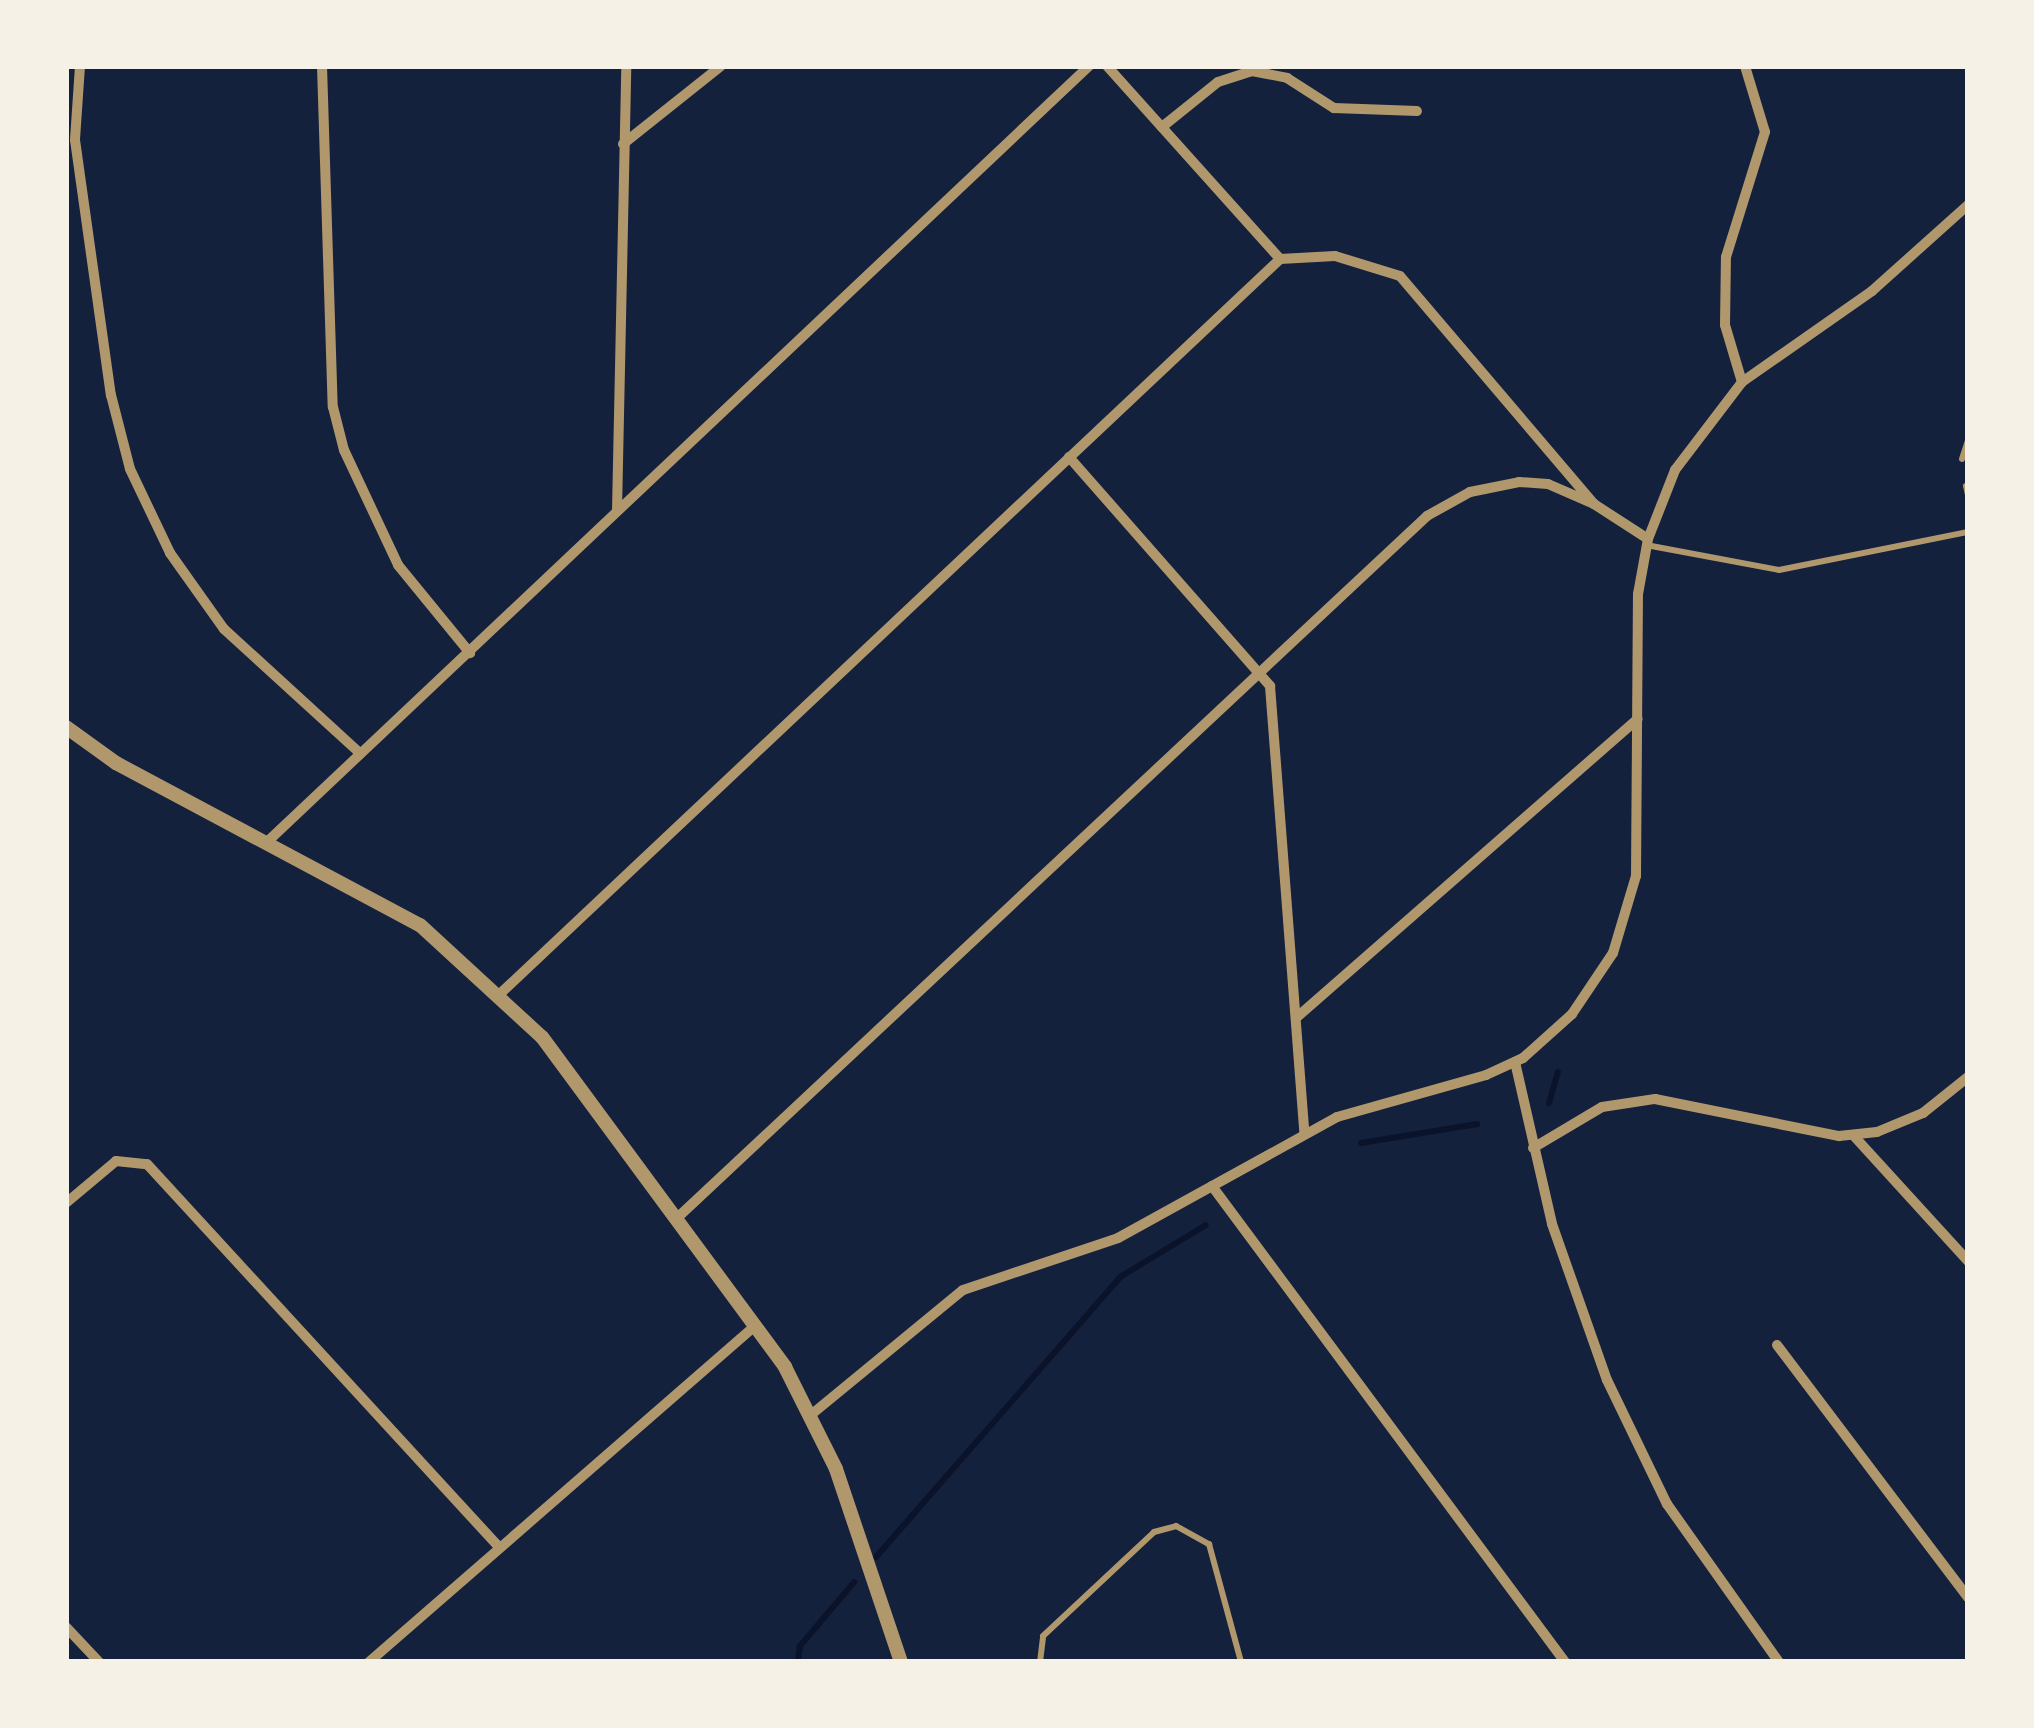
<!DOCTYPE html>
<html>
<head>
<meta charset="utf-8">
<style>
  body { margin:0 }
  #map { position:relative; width:2034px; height:1728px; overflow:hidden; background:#14213d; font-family:"Archivo Narrow",sans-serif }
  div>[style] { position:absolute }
  .stream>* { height:6px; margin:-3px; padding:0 3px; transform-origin:3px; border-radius:3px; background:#0b132b }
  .service>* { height:6px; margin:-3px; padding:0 3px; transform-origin:3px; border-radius:3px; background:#b1986c }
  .minor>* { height:10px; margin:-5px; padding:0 5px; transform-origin:5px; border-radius:5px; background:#b1986c }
  .tertiary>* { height:14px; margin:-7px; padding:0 7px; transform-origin:7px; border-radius:7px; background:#b1986c }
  span { translate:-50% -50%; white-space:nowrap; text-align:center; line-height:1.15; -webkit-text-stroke:9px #f6f1e7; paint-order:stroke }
  .frame { position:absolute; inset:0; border:69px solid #f6f1e7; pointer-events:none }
</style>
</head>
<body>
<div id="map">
  <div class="stream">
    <div style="left:1549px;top:1103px;width:32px;rotate:-74deg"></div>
    <div style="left:1361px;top:1143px;width:118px;rotate:-9.3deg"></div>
    <div style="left:876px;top:1557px;width:371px;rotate:-48.9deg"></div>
    <div style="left:1120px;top:1277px;width:100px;rotate:-31.2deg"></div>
    <div style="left:798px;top:1662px;width:16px;rotate:-83deg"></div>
    <div style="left:800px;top:1646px;width:84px;rotate:-49.8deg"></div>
  </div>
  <div class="service">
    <div style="left:1962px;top:459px;width:20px;rotate:-72deg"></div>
    <div style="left:1966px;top:486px;width:9px;rotate:77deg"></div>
    <div style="left:1646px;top:545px;width:135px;rotate:10.6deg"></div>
    <div style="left:1779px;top:570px;width:193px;rotate:-11.4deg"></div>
    <div style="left:1040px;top:1662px;width:26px;rotate:-83deg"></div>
    <div style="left:1043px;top:1636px;width:152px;rotate:-43.1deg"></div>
    <div style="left:1154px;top:1532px;width:23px;rotate:-15deg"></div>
    <div style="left:1176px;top:1526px;width:38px;rotate:29deg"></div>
    <div style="left:1209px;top:1544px;width:122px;rotate:74.8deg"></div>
  </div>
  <div class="minor">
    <div style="left:80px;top:66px;width:74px;rotate:93.9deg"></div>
    <div style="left:75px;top:140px;width:258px;rotate:82deg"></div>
    <div style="left:111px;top:395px;width:76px;rotate:75.6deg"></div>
    <div style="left:130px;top:469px;width:93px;rotate:64.5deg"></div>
    <div style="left:170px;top:553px;width:93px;rotate:54.6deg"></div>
    <div style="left:224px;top:629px;width:184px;rotate:42.4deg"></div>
    <div style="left:322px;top:66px;width:341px;rotate:88.2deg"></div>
    <div style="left:333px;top:407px;width:44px;rotate:75.7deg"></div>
    <div style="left:344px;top:450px;width:127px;rotate:64.8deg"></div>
    <div style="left:398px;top:565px;width:114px;rotate:50.7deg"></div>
    <div style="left:1107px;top:66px;width:259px;rotate:48.1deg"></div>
    <div style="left:1162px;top:127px;width:72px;rotate:-38.8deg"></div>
    <div style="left:1218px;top:82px;width:36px;rotate:-18deg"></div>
    <div style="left:1252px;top:71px;width:36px;rotate:11deg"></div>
    <div style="left:1287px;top:78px;width:56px;rotate:32.6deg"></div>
    <div style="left:1334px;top:108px;width:83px;rotate:2.1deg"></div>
    <div style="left:623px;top:144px;width:125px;rotate:-38.5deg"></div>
    <div style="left:1280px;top:259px;width:55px;rotate:-3.1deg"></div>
    <div style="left:1335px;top:256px;width:68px;rotate:17.1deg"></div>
    <div style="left:1400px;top:276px;width:299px;rotate:49.6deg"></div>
    <div style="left:1594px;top:504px;width:64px;rotate:32.9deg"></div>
    <div style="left:1742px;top:382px;width:59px;rotate:-106.6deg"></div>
    <div style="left:1725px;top:325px;width:68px;rotate:-89.2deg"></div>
    <div style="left:1726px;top:257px;width:131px;rotate:-72.7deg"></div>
    <div style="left:1765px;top:132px;width:69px;rotate:-106.9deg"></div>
    <div style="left:1069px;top:457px;width:305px;rotate:48.7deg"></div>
    <div style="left:1270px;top:686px;width:447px;rotate:85.6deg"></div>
    <div style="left:617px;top:511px;width:445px;rotate:-88.8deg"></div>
    <div style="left:266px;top:843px;width:1132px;rotate:-43.35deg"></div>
    <div style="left:502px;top:992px;width:1069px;rotate:-43.29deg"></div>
    <div style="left:1296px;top:1018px;width:454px;rotate:-41.2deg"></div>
    <div style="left:1515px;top:1062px;width:166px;rotate:77.1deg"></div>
    <div style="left:1552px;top:1224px;width:165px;rotate:70.6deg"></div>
    <div style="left:1607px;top:1380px;width:138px;rotate:64.2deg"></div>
    <div style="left:1667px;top:1504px;width:194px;rotate:54.7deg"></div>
    <div style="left:1853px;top:1135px;width:171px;rotate:47.6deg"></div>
    <div style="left:1533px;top:1148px;width:80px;rotate:-30.7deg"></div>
    <div style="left:1602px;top:1107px;width:54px;rotate:-8.6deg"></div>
    <div style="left:1655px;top:1099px;width:188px;rotate:11.4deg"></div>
    <div style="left:1839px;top:1136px;width:38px;rotate:-6deg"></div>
    <div style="left:1877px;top:1132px;width:50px;rotate:-22.4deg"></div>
    <div style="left:1923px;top:1113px;width:58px;rotate:-38.7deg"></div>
    <div style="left:1212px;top:1186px;width:593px;rotate:53.44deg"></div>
    <div style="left:66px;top:1203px;width:65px;rotate:-40deg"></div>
    <div style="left:116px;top:1161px;width:31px;rotate:6deg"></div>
    <div style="left:147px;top:1164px;width:519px;rotate:47.42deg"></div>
    <div style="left:676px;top:1219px;width:1029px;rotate:-43.11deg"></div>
    <div style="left:1427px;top:516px;width:49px;rotate:-29.2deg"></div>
    <div style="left:1470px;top:492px;width:50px;rotate:-11.5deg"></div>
    <div style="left:1519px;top:482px;width:29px;rotate:4deg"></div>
    <div style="left:1548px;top:484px;width:50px;rotate:23.5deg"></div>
    <div style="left:1777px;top:1345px;width:317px;rotate:52.9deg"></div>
    <div style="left:812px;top:1414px;width:195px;rotate:-39.4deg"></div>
    <div style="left:963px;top:1290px;width:163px;rotate:-18.5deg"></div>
    <div style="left:1118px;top:1238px;width:250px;rotate:-28.9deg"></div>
    <div style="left:1337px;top:1117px;width:155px;rotate:-15.7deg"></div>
    <div style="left:1486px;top:1075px;width:41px;rotate:-24.7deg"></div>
    <div style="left:1523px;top:1058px;width:66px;rotate:-41.9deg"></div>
    <div style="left:1572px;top:1014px;width:73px;rotate:-56.1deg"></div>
    <div style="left:1613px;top:953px;width:80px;rotate:-73.4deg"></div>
    <div style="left:1636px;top:876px;width:282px;rotate:-89.6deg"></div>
    <div style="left:1638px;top:594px;width:56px;rotate:-79.7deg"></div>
    <div style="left:1648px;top:539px;width:74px;rotate:-68.6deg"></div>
    <div style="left:1675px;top:470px;width:111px;rotate:-52.7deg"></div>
    <div style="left:1742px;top:382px;width:159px;rotate:-35deg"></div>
    <div style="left:1872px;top:291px;width:129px;rotate:-41.9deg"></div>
    <div style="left:66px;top:1627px;width:48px;rotate:46.7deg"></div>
    <div style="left:369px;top:1662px;width:512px;rotate:-41.04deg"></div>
  </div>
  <div class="tertiary">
    <div style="left:66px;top:727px;width:62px;rotate:35.8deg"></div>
    <div style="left:116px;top:763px;width:344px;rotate:28.1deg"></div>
    <div style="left:420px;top:925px;width:166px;rotate:42.6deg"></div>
    <div style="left:542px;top:1037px;width:410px;rotate:53.6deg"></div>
    <div style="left:785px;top:1367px;width:114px;rotate:63.4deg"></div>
    <div style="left:836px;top:1469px;width:204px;rotate:71.4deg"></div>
  </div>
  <div class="frame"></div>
</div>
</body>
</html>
